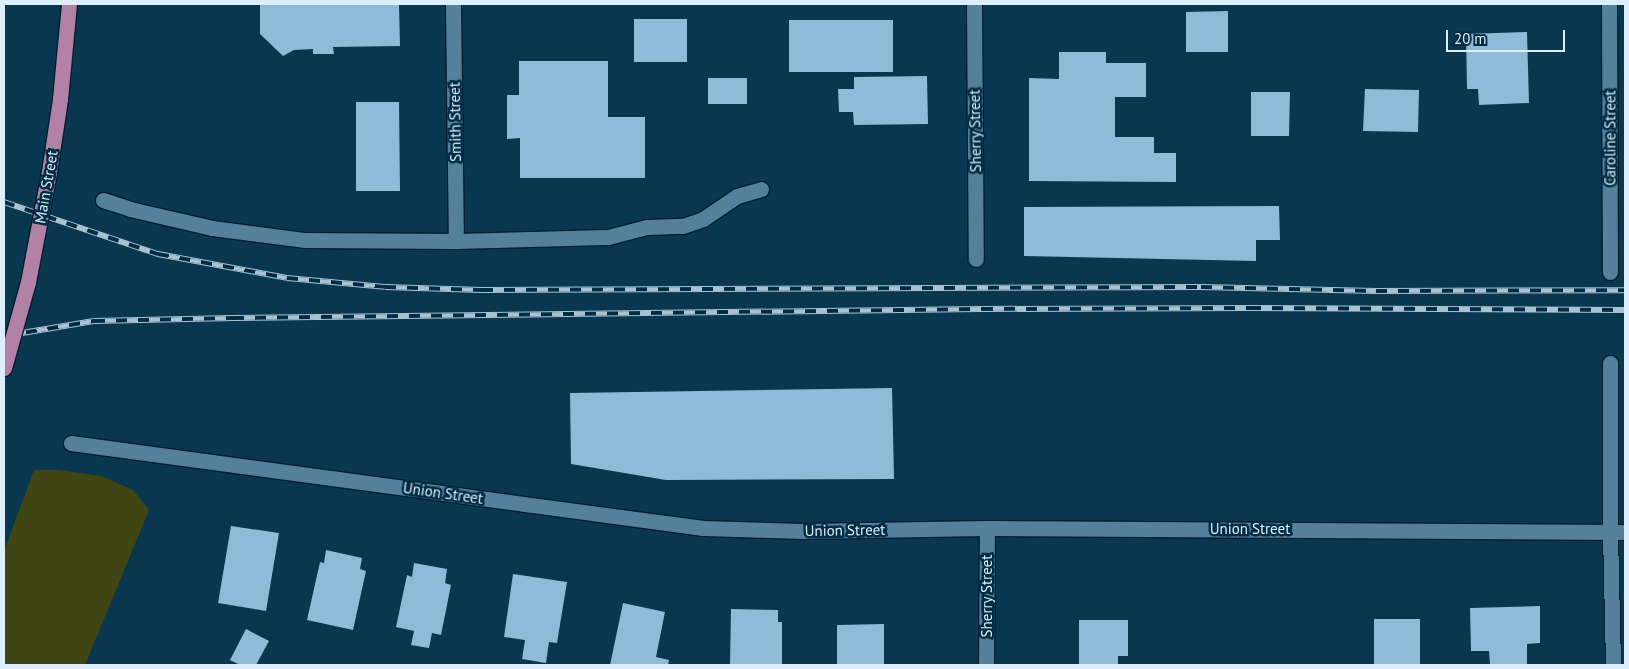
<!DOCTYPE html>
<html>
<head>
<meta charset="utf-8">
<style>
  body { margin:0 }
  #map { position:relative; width:1629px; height:669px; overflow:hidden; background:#08374f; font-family:"PT Sans",sans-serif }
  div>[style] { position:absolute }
  .green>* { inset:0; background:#3f4613 }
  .building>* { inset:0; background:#8dbbd8 }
  .roads { filter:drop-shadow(1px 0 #001e2f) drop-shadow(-1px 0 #001e2f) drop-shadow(0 1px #001e2f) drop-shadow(0 -1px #001e2f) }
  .lane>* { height:15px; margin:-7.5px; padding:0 7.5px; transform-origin:7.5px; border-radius:7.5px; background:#54809b }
  .street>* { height:15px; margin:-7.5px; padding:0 7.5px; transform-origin:7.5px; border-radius:7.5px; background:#54809b }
  .rail>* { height:5.5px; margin-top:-2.75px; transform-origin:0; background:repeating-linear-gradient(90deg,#002d44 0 11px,#a9c2d1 0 22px); box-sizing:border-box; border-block:1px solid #a9c2d1 }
  .bridges { filter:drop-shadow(1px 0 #001e2f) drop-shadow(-1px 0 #001e2f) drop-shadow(0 1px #001e2f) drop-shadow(0 -1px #001e2f) }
  .primary-bridge>* { height:15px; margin:-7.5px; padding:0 7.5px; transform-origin:7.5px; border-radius:7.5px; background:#b281a5 }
  span { translate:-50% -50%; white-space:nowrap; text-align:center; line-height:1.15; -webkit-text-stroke:5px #002d44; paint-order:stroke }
  .street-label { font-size:15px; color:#ddeffc }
  .frame { position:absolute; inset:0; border:5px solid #ddeffc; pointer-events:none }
  .scale { position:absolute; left:1446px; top:30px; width:119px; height:22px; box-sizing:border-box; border:2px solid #ddeffc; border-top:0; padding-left:6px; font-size:15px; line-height:18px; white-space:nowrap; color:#ddeffc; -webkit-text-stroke:4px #002d44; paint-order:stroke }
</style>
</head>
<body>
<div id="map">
  <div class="green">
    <div style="clip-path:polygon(34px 470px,59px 470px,102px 476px,133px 490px,149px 510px,85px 665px,4px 665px,4px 551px)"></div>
  </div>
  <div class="building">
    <div style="clip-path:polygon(260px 4px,399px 4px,400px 46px,333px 47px,334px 54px,313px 54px,313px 49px,294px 50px,283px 56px,260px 34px)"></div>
    <div style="clip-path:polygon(1228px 11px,1228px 52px,1186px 52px,1186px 12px)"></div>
    <div style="clip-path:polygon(634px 19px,687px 19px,687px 62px,634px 62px)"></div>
    <div style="clip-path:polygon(789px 20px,893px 20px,893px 72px,789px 72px)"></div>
    <div style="clip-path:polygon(1527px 32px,1529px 103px,1479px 105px,1478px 89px,1467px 89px,1466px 34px)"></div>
    <div style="clip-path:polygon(1059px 52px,1106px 52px,1106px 63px,1146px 63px,1146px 97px,1115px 97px,1115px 137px,1154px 137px,1154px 153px,1176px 153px,1176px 182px,1029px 181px,1029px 78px,1059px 79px)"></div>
    <div style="clip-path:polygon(519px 61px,608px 61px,608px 117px,645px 117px,645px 178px,520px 178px,520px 138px,507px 139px,507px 95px,519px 95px)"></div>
    <div style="clip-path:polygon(927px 76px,928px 124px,854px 125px,853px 112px,839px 112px,838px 89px,854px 89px,854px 77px)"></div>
    <div style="clip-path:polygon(708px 78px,747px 78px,747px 104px,708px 104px)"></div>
    <div style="clip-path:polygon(1365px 89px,1419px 90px,1418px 132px,1363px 131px)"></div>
    <div style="clip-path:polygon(1251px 92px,1290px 92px,1289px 136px,1251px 136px)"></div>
    <div style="clip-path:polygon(356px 102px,399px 102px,400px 191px,356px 191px)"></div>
    <div style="clip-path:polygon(1279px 206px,1280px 240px,1256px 240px,1256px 261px,1024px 256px,1024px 207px)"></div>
    <div style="clip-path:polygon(892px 388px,894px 479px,666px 480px,571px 464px,570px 393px)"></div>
    <div style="clip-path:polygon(231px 526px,279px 533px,266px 611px,218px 603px)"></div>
    <div style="clip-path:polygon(326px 550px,362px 558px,360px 569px,366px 571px,353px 630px,307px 620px,320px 562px,324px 563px)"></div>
    <div style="clip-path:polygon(414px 563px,447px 569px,445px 583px,451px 585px,441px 635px,432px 633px,429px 648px,411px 645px,414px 631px,396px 627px,407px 575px,412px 577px)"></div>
    <div style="clip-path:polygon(513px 574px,567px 582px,557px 643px,549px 642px,546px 663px,522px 659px,525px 640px,504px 637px)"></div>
    <div style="clip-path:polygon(623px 603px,665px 612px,656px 657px,669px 660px,668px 665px,610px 665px)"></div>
    <div style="clip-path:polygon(1540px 606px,1540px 643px,1527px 644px,1527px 665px,1490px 665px,1489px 651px,1471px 651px,1470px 608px)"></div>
    <div style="clip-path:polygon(731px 609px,778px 610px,778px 622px,782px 622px,782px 665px,730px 665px)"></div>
    <div style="clip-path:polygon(1374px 619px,1420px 619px,1420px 665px,1374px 665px)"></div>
    <div style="clip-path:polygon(1079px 620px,1128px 620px,1128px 656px,1118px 656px,1118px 665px,1079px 665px)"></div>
    <div style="clip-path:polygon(884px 624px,884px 665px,837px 665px,837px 625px)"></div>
    <div style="clip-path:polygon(246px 629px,269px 641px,256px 665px,240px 665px,230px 660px)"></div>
  </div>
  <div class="roads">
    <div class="lane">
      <div style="left:103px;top:200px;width:28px;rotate:18deg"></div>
      <div style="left:130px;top:209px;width:84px;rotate:13deg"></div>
      <div style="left:212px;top:228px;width:94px;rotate:7.4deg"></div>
      <div style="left:305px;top:240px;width:151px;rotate:0.4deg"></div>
      <div style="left:456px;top:241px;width:152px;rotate:-1.5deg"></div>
      <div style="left:608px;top:237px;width:40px;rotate:-14.4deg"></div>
      <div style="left:647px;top:227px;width:36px;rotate:-2deg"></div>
      <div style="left:683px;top:226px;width:21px;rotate:-19deg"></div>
      <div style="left:703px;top:219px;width:41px;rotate:-34.1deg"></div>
      <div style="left:737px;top:196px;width:25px;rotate:-16deg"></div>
      <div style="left:1610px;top:363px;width:169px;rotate:90deg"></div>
    </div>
    <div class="street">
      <div style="left:453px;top:4px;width:237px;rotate:89.3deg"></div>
      <div style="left:974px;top:4px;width:255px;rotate:89.6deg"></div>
      <div style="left:1609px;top:4px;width:268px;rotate:89.8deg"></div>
      <div style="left:71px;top:443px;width:638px;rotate:7.66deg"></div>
      <div style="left:703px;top:528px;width:100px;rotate:1.7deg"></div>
      <div style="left:803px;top:531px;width:184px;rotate:-0.9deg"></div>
      <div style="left:987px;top:528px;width:638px;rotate:0.36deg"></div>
      <div style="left:1610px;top:532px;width:133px;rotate:88.7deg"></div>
      <div style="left:986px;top:665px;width:137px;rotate:-89.6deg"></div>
    </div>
  </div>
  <div class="rail">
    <div style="left:4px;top:202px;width:163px;rotate:18.7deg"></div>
    <div style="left:158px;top:254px;width:131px;rotate:10.5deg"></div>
    <div style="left:287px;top:278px;width:98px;rotate:5.2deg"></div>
    <div style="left:385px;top:287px;width:97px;rotate:1.8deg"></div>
    <div style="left:482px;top:290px;width:719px;rotate:-0.24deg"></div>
    <div style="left:1201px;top:287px;width:175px;rotate:1.3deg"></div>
    <div style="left:1376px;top:291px;width:249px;rotate:-0.2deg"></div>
    <div style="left:4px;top:336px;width:91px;rotate:-9.5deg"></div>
    <div style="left:94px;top:321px;width:139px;rotate:-1.2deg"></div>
    <div style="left:233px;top:318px;width:749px;rotate:-0.69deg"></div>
    <div style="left:982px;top:309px;width:268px;rotate:-0.2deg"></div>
    <div style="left:1250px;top:308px;width:375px;rotate:0.3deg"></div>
  </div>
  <div class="bridges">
    <div class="primary-bridge">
      <div style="left:4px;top:368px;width:89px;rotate:-74.4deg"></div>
      <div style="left:28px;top:282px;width:112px;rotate:-79.2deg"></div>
      <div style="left:49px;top:172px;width:74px;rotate:-81.4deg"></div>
      <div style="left:60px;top:99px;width:95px;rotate:-84.6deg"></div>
    </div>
  </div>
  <div class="street-label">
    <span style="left:455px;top:122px;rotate:-91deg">Smith Street</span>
    <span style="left:975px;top:131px;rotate:-91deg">Sherry Street</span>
    <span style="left:1610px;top:138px;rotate:-90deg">Caroline Street</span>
    <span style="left:46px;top:187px;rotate:-80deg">Main Street</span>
    <span style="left:443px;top:493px;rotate:8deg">Union Street</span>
    <span style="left:1250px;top:529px">Union Street</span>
    <span style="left:845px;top:530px;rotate:-1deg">Union Street</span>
    <span style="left:987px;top:596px;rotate:-90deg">Sherry Street</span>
  </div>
  <div class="frame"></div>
  <div class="scale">20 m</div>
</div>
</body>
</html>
